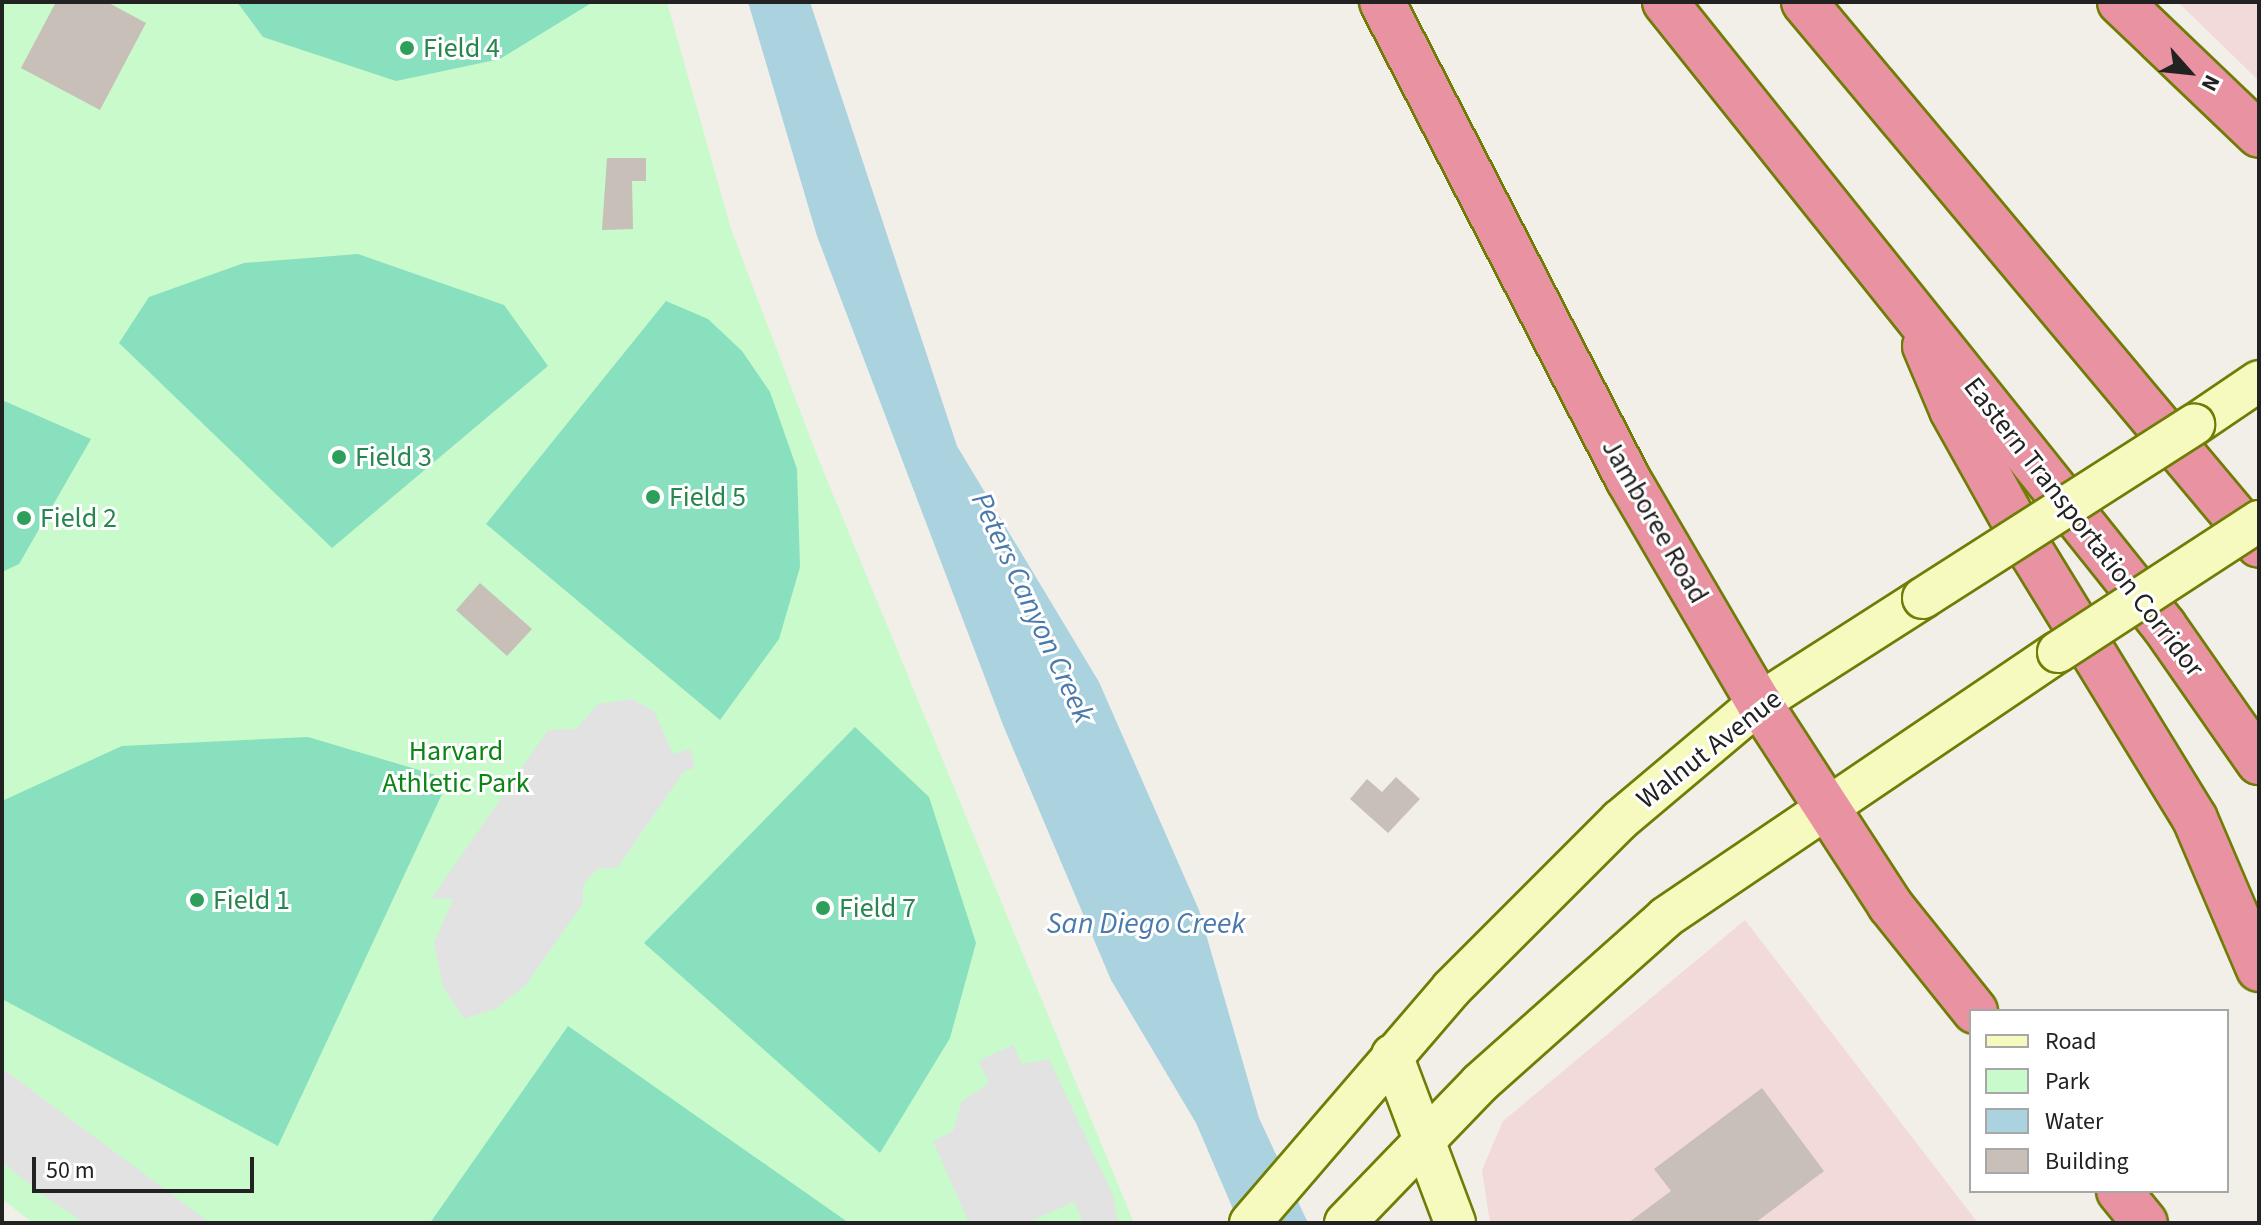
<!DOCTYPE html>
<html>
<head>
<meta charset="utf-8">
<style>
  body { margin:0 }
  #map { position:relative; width:2261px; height:1225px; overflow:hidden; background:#f2efe9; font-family:"Source Sans 3",sans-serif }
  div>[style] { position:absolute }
  .commercial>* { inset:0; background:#f2dad9 }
  .park>* { inset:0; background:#c8facc }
  .pitch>* { inset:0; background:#88e0be }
  .parking>* { inset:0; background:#e2e2e2 }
  .water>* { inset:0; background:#aad3df }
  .building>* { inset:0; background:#c7bfb8 }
  .roads { filter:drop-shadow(2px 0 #707d05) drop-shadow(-2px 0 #707d05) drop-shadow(0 2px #707d05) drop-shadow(0 -2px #707d05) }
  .secondary>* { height:40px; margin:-20px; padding:0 20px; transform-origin:20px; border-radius:20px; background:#f7fabf }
  .highway>* { height:44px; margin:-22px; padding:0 22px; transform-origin:22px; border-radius:22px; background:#e892a2 }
  .bridges { filter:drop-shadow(2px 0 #707d05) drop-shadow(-2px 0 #707d05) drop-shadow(0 2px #707d05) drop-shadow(0 -2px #707d05) }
  .secondary-bridge>* { height:40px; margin:-20px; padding:0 20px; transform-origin:20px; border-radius:20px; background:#f7fabf }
  .dots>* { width:22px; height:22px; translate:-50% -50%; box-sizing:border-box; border:4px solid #fff; border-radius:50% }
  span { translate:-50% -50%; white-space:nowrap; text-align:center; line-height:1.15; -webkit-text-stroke:6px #fff; paint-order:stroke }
  .leisure-label { font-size:28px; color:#27864d }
  .left { translate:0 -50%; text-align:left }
  .street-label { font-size:28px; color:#222 }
  .park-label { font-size:28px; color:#0c8416 }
  .water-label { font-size:30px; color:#4a7aab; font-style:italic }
  .frame { position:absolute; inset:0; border:4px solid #222; pointer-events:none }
  .legend { position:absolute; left:1969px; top:1009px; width:260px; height:184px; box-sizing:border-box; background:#fff; border:2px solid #a7a7a7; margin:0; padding:10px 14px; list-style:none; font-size:24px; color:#222 }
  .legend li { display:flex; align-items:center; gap:16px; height:40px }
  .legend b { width:40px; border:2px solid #a7a7a7 }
  .north { position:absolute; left:2149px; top:32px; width:80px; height:80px; -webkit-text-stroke:6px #fff; paint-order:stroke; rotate:117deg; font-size:22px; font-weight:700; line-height:32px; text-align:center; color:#222 }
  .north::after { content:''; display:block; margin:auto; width:28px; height:36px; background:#222; clip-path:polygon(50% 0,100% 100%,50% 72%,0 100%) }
  .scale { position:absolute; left:32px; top:1157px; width:222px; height:36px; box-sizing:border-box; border:4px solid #222; border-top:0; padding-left:10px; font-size:24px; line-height:28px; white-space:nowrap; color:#222; -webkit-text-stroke:6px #fff; paint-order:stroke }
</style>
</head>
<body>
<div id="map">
  <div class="commercial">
    <div style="clip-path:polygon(2177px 2px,2259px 2px,2259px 81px,2183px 7px)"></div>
    <div style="clip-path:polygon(1745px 920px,1978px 1223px,1490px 1223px,1482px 1170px,1503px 1121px)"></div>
  </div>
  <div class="park">
    <div style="clip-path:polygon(2px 2px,667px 2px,731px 229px,818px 458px,1134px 1223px,33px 1223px,2px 1199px)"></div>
  </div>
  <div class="pitch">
    <div style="clip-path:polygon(237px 2px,593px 2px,500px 59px,396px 81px,263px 37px)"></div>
    <div style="clip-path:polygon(358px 254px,504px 305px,548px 366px,332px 548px,119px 343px,149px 297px,244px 263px)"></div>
    <div style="clip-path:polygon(666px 301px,708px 319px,742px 351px,770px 392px,797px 469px,800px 567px,779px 639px,720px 720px,486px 524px)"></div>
    <div style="clip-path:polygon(2px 400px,91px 439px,19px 564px,2px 572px)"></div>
    <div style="clip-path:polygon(855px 727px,929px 797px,976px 943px,950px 1038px,880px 1153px,644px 943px)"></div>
    <div style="clip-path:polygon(308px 737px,449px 779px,278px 1146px,2px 999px,2px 801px,122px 746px)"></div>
    <div style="clip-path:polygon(568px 1026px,849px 1223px,430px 1223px)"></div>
  </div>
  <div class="parking">
    <div style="clip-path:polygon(632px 699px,654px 711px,673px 754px,690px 749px,695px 768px,684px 771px,618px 867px,597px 869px,583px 885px,583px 903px,525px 986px,495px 1009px,464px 1019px,443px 987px,434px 943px,453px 899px,432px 898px,548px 730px,576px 729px,598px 704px)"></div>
    <div style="clip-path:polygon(1013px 1045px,1022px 1064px,1049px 1059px,1113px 1195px,1118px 1223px,1083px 1223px,1074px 1202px,1026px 1223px,969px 1223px,933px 1141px,953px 1131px,962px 1101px,989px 1083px,978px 1061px)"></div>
    <div style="clip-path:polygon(2px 1068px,210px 1223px,84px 1223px,38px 1191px,2px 1162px)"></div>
  </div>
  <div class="water">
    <div style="clip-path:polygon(748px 2px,810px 2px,957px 446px,1099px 682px,1199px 910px,1259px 1118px,1308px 1223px,1239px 1223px,1196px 1123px,1111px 980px,1003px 725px,817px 236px)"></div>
  </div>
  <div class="building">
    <div style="clip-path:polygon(56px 2px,107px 2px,146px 23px,100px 110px,21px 68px)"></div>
    <div style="clip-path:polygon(607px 158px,646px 158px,646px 181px,632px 181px,633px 229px,602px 230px)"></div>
    <div style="clip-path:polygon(480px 583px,532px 629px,507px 656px,456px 610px)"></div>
    <div style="clip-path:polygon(1396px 777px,1420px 799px,1388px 833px,1350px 799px,1367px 779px,1382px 792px)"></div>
    <div style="clip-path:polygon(1762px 1088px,1824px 1171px,1755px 1223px,1628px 1223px,1671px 1191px,1654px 1169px)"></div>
  </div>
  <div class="roads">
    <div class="secondary">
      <div style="left:2194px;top:425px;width:78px;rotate:-34.1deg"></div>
      <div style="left:1392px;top:1055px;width:179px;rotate:69.4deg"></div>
      <div style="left:1250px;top:1223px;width:308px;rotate:-49.3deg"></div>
      <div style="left:1451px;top:989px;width:239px;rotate:-45deg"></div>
      <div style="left:1620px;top:820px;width:182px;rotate:-40.1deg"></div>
      <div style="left:1759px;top:703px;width:195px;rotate:-32.6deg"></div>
      <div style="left:1345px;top:1223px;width:194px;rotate:-46deg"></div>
      <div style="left:1480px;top:1083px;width:249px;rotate:-41.7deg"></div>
      <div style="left:1666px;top:917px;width:473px;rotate:-34.1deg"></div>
    </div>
    <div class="highway">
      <div style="left:1382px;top:2px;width:537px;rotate:62.72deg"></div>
      <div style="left:1628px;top:479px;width:259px;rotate:59.7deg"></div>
      <div style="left:1759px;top:703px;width:241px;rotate:57deg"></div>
      <div style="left:1890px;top:905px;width:136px;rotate:51.3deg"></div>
      <div style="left:1665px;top:2px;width:799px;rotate:51.35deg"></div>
      <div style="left:2164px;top:626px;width:166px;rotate:55.1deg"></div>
      <div style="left:1804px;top:2px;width:708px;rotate:50.04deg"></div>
      <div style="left:2120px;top:2px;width:192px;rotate:43.7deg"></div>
      <div style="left:1925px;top:346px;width:69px;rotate:67.1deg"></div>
      <div style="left:1952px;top:410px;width:164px;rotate:60.8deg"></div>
      <div style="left:2032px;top:553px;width:312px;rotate:58.5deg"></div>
      <div style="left:2195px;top:819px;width:163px;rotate:66.9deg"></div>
      <div style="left:2119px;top:1191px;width:41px;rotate:50.9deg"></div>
    </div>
  </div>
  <div class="bridges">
    <div class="secondary-bridge">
      <div style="left:1923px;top:598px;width:322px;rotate:-32.6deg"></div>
      <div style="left:2058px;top:652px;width:240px;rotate:-33.1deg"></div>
    </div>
  </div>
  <div class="dots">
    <div style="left:407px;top:48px;background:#2e9e5b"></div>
    <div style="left:339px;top:457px;background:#2e9e5b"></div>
    <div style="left:653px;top:497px;background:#2e9e5b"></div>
    <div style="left:24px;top:518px;background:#2e9e5b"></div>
    <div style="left:197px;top:900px;background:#2e9e5b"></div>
    <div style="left:823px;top:908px;background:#2e9e5b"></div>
  </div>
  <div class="leisure-label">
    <span class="left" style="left:423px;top:48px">Field 4</span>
    <span class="left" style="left:355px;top:457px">Field 3</span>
    <span class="left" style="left:669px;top:497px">Field 5</span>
    <span class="left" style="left:40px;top:518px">Field 2</span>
    <span class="left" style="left:213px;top:900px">Field 1</span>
    <span class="left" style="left:839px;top:908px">Field 7</span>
  </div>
  <div class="street-label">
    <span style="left:1655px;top:521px;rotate:60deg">Jamboree Road</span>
    <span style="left:2084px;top:527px;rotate:52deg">Eastern Transportation Corridor</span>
    <span style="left:1709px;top:749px;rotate:-38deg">Walnut Avenue</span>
  </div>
  <div class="park-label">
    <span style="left:456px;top:767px">Harvard<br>Athletic Park</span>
  </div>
  <div class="water-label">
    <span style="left:1032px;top:608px;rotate:65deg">Peters Canyon Creek</span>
    <span style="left:1146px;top:924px">San Diego Creek</span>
  </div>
  <div class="frame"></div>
  <ul class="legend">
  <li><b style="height:10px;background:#f7fabf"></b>Road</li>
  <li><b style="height:22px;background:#c8facc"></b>Park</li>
  <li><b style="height:22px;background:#aad3df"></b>Water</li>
  <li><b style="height:22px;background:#c7bfb8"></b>Building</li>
  </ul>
  <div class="north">N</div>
  <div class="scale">50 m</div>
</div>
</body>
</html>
